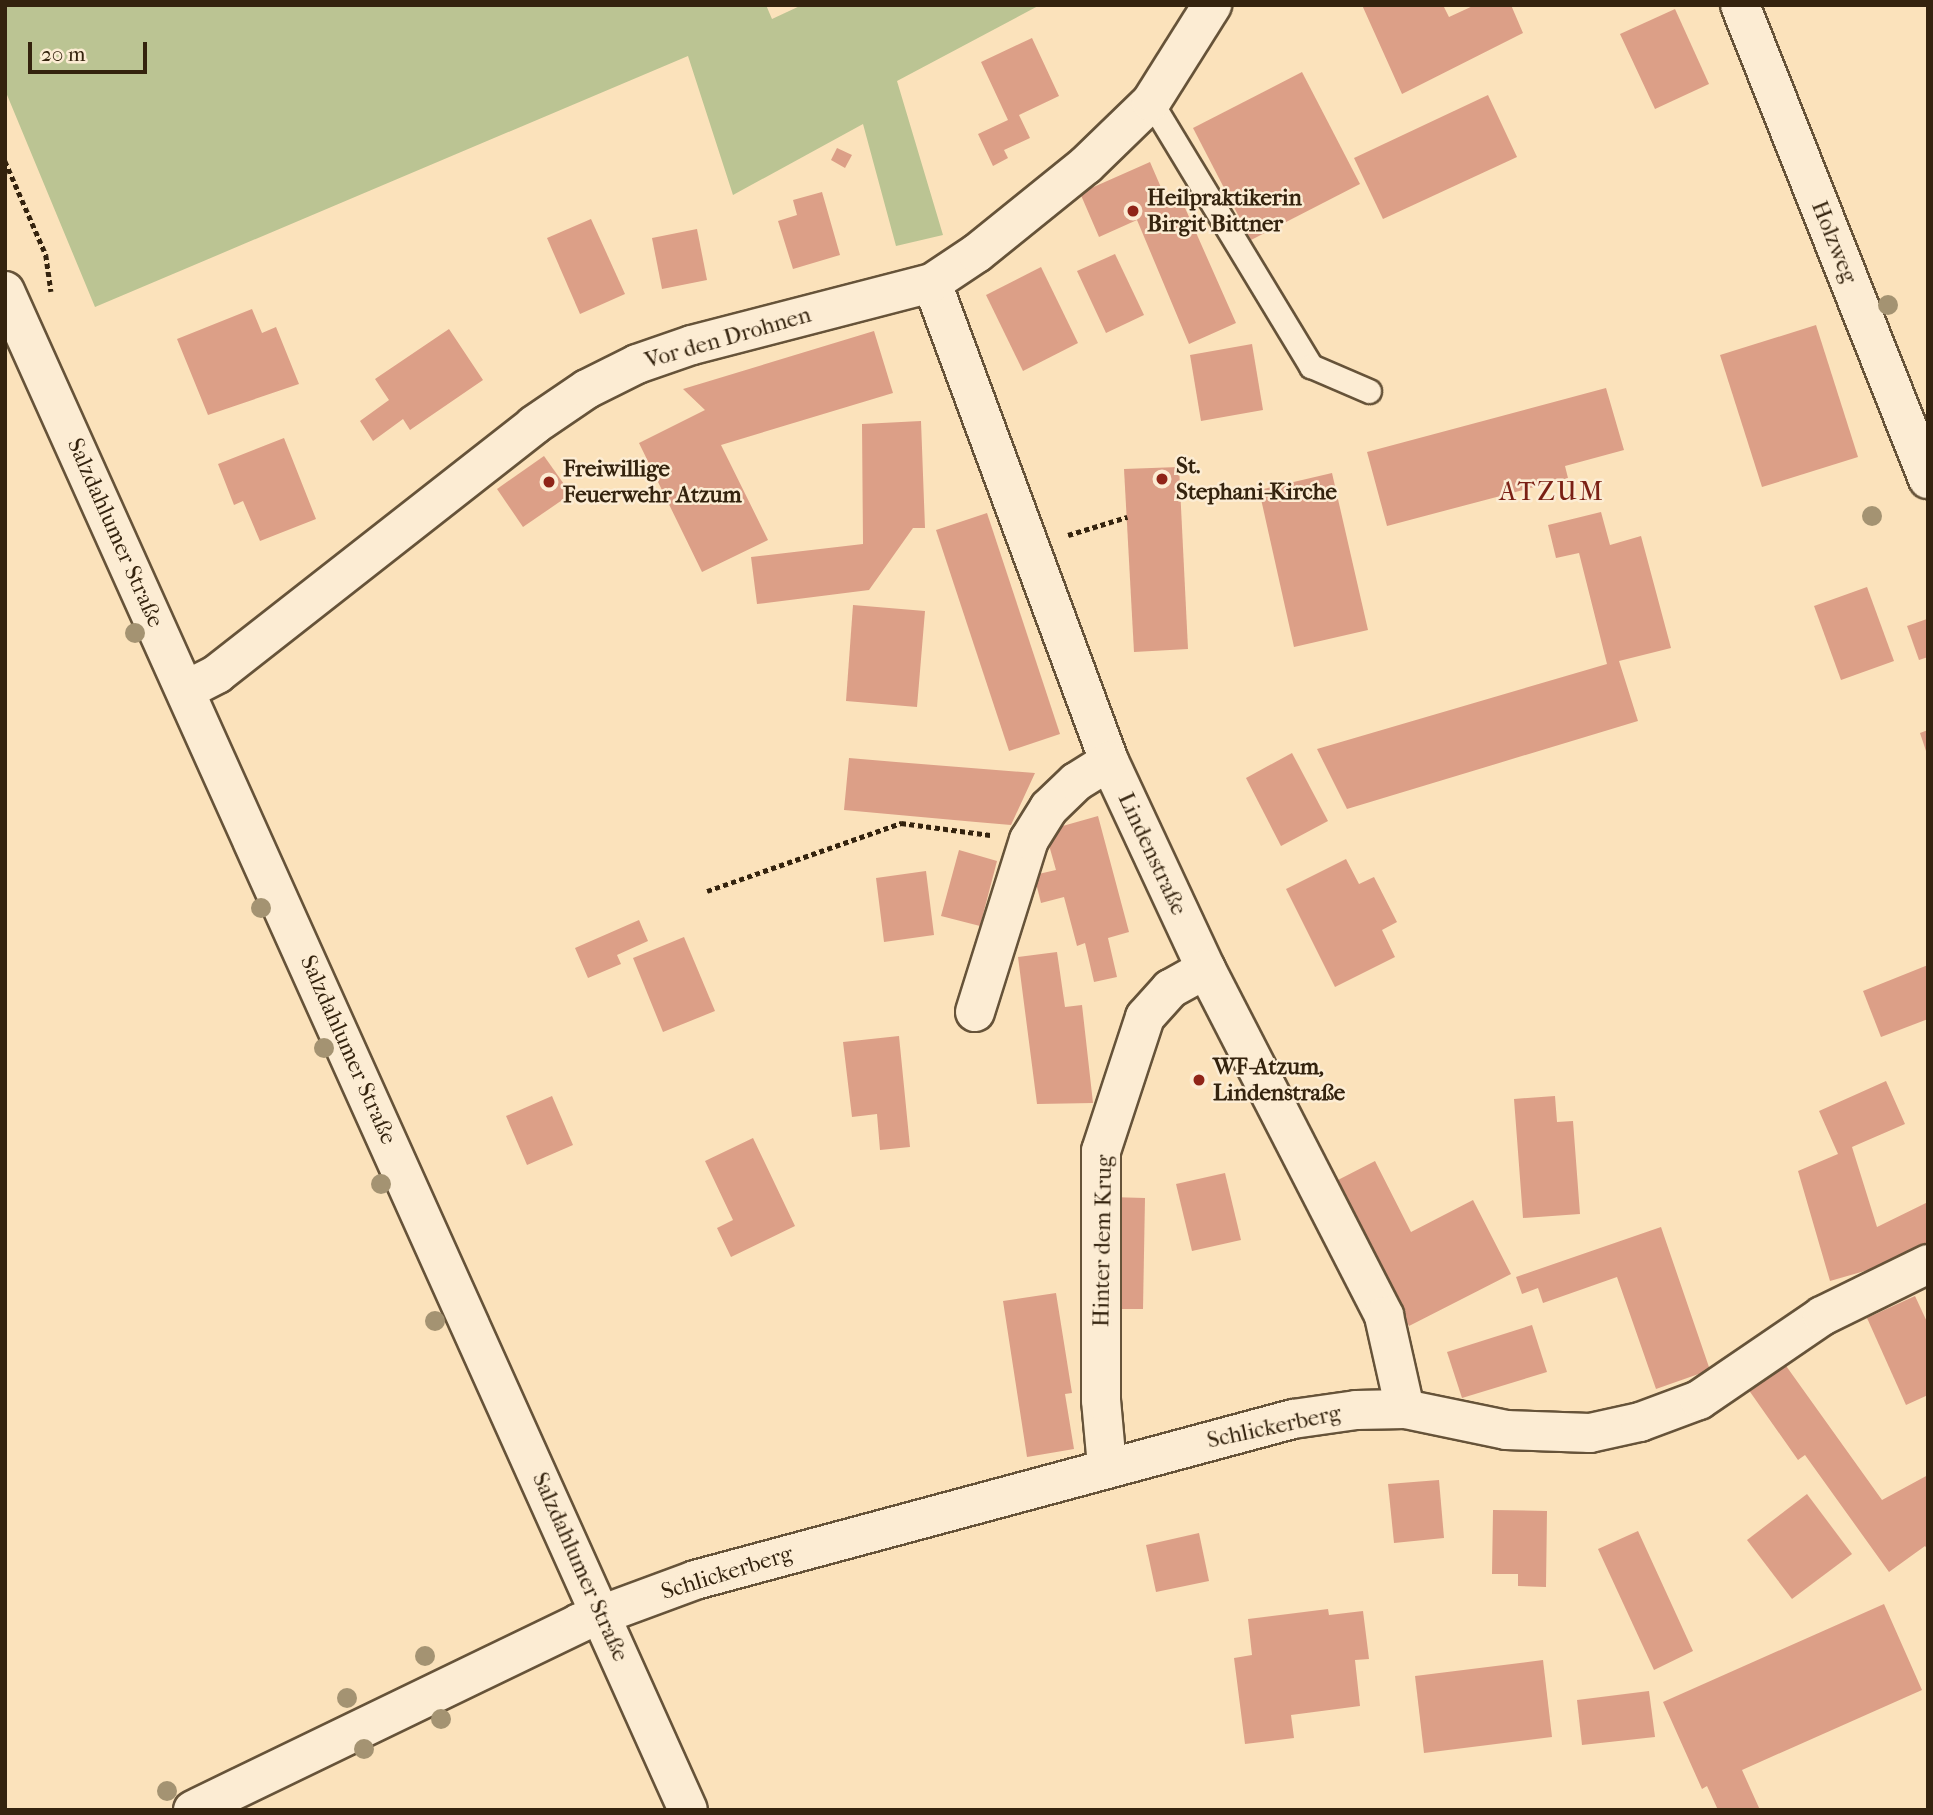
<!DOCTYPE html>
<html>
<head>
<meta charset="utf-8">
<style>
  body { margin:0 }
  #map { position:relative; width:1933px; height:1815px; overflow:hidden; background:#fbe2bb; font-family:"IM FELL French Canon",serif }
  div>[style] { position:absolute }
  .green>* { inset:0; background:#bbc493 }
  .building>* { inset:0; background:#dc9f87 }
  .path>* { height:4.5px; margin-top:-2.25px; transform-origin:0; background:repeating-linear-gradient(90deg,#34230e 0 5px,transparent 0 8.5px) }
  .roads { filter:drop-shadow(2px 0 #665339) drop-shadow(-2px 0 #665339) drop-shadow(0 2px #665339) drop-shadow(0 -2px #665339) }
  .service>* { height:23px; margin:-11.5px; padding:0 11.5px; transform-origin:11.5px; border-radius:11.5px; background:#fcecd3 }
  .minor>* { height:38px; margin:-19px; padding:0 19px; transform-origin:19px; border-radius:19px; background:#fcecd3 }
  .tertiary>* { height:38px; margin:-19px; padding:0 19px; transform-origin:19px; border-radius:19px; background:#fcecd3 }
  .trees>* { width:20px; height:20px; margin:-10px; border-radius:50%; background:#a49372 }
  .dots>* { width:19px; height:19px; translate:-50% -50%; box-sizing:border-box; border:4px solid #fcecd3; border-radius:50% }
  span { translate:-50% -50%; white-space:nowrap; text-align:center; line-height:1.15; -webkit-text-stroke:5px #fcecd3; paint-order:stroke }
  .poi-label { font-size:23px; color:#34230e; font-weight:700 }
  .left { translate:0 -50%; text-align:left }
  .street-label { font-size:23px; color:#34230e }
  .quarter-label { font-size:26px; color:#7a1f14; letter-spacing:2px }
  .frame { position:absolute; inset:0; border:7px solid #34230e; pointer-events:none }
  .scale { position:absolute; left:28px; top:42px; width:119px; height:32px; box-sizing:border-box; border:4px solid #34230e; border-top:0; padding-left:9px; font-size:21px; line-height:24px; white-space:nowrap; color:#34230e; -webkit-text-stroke:5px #fcecd3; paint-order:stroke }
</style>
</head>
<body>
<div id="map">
  <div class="green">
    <div style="clip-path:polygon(5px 5px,766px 5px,772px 19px,802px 5px,1038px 6px,897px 81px,943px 235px,896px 246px,863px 124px,733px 195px,688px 56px,95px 307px,5px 90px)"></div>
  </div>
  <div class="building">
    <div style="clip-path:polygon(1362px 5px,1443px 5px,1449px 17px,1475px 5px,1511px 5px,1523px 33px,1402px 94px)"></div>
    <div style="clip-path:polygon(1675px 9px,1709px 84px,1655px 109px,1620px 34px)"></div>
    <div style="clip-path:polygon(1032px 38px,1059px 96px,1019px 115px,1030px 138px,1004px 150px,1008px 158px,993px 166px,978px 134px,1008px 120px,981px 62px)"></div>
    <div style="clip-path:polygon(1302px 72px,1360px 184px,1251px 240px,1193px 128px)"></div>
    <div style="clip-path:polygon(1488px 95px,1517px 157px,1383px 219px,1354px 158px)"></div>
    <div style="clip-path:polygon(837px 148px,852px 155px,845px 168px,831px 160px)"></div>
    <div style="clip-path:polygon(1150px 162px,1169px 206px,1182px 201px,1236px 323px,1189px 344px,1137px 220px,1099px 237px,1080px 193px)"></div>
    <div style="clip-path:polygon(822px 192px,840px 255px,793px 269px,778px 221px,797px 215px,793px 200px)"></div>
    <div style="clip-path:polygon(591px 219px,625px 294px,580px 314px,547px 238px)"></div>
    <div style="clip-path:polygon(697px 229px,707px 280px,662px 289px,652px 238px)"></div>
    <div style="clip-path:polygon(1115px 254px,1144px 315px,1106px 333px,1077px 271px)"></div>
    <div style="clip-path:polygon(1041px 267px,1078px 343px,1023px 371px,986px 295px)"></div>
    <div style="clip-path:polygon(252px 309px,262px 333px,276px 327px,299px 384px,208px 415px,177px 339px)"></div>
    <div style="clip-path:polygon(1816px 325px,1858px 457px,1762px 487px,1720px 355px)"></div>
    <div style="clip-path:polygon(449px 329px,483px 380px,410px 430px,403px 419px,373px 441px,360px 421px,389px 400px,375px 379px)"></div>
    <div style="clip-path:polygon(874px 331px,893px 393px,721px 445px,768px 540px,702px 572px,639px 443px,705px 410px,683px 389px)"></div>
    <div style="clip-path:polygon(1252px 344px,1263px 410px,1201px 421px,1190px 355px)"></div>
    <div style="clip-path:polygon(1606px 388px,1624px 450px,1565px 466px,1568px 478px,1387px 526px,1367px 452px)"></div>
    <div style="clip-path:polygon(921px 421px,925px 528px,913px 528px,869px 590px,757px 604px,751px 557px,863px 544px,862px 424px)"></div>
    <div style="clip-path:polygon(284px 438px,316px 519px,260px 541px,243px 501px,234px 505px,218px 464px)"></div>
    <div style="clip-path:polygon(544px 456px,571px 494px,523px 527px,497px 489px)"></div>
    <div style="clip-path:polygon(1179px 467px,1188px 649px,1134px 652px,1124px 469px)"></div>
    <div style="clip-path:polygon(1332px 473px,1368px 630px,1294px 647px,1259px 490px)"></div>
    <div style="clip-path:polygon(1601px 512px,1610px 545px,1641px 536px,1671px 648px,1619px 661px,1638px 721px,1347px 809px,1317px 749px,1607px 664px,1579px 553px,1556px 558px,1548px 525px)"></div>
    <div style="clip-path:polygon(987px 513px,1060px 734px,1009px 751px,936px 530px)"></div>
    <div style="clip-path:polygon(1867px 587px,1894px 661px,1841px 680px,1814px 606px)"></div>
    <div style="clip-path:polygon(853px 605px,925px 611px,917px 707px,846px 701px)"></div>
    <div style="clip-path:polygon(1927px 619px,1928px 657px,1919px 660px,1907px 626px)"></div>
    <div style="clip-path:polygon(1928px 730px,1928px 754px,1927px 754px,1920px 733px)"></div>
    <div style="clip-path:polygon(1292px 753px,1328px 821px,1281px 846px,1246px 778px)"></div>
    <div style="clip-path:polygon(849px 758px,896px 762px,1035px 773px,1011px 825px,976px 822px,844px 810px)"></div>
    <div style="clip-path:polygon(1098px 816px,1129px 932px,1108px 938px,1117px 977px,1094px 982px,1085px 943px,1077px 946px,1064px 897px,1041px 903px,1034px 875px,1056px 870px,1045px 831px)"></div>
    <div style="clip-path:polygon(959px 850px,997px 861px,980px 926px,941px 916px)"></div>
    <div style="clip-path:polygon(1346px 859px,1359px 884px,1374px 877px,1397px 922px,1382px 930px,1395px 957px,1335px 987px,1286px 889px)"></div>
    <div style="clip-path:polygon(926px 871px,934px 935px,884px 942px,876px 878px)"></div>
    <div style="clip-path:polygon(639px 920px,648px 941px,617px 955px,621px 964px,588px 978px,575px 948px)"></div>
    <div style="clip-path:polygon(684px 937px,715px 1011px,663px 1032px,633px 958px)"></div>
    <div style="clip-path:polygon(1057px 952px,1065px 1007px,1082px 1005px,1093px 1103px,1037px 1104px,1018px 957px)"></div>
    <div style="clip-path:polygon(1928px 965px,1928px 1019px,1881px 1037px,1863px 991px)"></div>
    <div style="clip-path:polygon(899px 1036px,910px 1147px,880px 1150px,877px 1114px,852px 1117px,843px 1042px)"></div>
    <div style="clip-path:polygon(1886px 1081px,1905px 1124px,1852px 1147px,1877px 1227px,1928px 1202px,1928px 1245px,1889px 1264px,1830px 1281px,1798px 1171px,1838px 1154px,1819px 1111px)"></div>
    <div style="clip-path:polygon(552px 1096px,573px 1145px,527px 1165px,506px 1116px)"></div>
    <div style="clip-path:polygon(1555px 1096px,1557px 1122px,1573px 1121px,1580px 1214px,1523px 1218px,1514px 1099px)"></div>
    <div style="clip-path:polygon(753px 1138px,795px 1226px,731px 1257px,717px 1228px,733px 1220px,705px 1161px)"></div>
    <div style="clip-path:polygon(1375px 1161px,1411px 1232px,1473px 1200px,1511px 1274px,1409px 1326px,1336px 1181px)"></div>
    <div style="clip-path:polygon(1225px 1173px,1241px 1240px,1192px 1251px,1176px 1184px)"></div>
    <div style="clip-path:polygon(1109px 1197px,1145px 1198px,1143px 1309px,1106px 1309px)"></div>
    <div style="clip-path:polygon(1661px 1227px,1710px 1370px,1656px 1389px,1617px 1277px,1543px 1303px,1538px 1288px,1522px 1294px,1516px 1277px)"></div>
    <div style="clip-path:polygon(1056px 1293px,1072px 1393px,1065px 1394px,1074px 1449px,1027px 1457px,1003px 1301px)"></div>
    <div style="clip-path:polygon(1915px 1296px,1928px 1324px,1928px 1395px,1906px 1405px,1867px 1318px)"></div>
    <div style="clip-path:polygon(1532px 1325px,1547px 1372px,1462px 1398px,1447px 1352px)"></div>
    <div style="clip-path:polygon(1784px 1363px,1882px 1500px,1928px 1475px,1928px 1550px,1925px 1546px,1889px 1572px,1805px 1455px,1798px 1460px,1748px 1389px)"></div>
    <div style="clip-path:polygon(1439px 1480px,1444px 1538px,1394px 1543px,1388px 1484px)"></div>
    <div style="clip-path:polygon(1807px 1494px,1852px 1554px,1792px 1599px,1747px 1540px)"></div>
    <div style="clip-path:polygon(1493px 1510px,1547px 1511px,1546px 1587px,1518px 1586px,1518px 1574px,1492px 1574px)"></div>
    <div style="clip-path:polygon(1638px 1531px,1693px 1651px,1654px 1670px,1598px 1549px)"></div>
    <div style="clip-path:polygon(1199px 1533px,1209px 1581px,1156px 1592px,1146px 1545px)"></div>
    <div style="clip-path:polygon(1884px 1604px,1922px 1690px,1742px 1770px,1760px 1810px,1718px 1810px,1707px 1786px,1702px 1789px,1663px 1702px)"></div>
    <div style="clip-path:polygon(1328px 1609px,1329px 1615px,1363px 1611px,1369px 1659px,1355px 1660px,1360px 1706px,1291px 1715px,1294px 1738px,1245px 1744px,1234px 1658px,1252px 1655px,1248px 1619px)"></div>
    <div style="clip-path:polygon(1543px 1660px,1552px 1737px,1424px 1753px,1415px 1676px)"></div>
    <div style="clip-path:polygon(1649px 1691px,1655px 1737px,1582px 1745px,1577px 1700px)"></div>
  </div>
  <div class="path">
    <div style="left:5px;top:161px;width:103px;rotate:66.4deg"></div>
    <div style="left:46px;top:255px;width:37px;rotate:82deg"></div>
    <div style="left:1068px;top:535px;width:62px;rotate:-17deg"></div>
    <div style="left:707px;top:891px;width:206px;rotate:-19.3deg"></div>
    <div style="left:901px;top:823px;width:90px;rotate:7.7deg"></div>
  </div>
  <div class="roads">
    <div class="service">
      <div style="left:1151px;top:102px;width:309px;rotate:58.8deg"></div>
      <div style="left:1311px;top:366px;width:63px;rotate:23.3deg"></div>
    </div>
    <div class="minor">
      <div style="left:1740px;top:5px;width:510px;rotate:68.37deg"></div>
      <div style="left:932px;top:283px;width:510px;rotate:69.68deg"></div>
      <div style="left:1109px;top:761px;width:230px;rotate:65deg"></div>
      <div style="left:1206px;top:969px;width:390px;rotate:62.8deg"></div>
      <div style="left:1384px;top:1316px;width:95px;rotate:77.3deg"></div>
      <div style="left:186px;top:690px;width:35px;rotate:-27deg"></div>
      <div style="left:217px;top:674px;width:403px;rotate:-38.1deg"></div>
      <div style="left:534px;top:425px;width:64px;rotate:-34.2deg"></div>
      <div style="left:587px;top:389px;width:56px;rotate:-26.6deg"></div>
      <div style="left:637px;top:364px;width:58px;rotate:-19.1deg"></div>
      <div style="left:692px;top:345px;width:248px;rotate:-14.5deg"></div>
      <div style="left:932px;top:283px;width:54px;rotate:-33.7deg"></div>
      <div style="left:977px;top:253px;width:140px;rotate:-38.9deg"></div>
      <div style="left:1086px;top:165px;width:91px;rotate:-44.1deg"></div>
      <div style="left:1151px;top:102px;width:115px;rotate:-57.8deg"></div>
      <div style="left:975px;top:1012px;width:180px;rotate:-72.6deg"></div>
      <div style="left:1029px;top:840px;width:38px;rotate:-58deg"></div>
      <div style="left:1049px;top:808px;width:37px;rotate:-44deg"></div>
      <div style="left:1076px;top:782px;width:39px;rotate:-32deg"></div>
      <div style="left:1107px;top:1466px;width:66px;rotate:-95.2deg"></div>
      <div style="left:1101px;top:1400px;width:249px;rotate:-90deg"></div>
      <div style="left:1101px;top:1151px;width:141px;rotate:-71.8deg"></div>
      <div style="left:1145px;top:1017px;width:38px;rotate:-48deg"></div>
      <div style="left:1170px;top:989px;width:41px;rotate:-29.1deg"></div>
    </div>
    <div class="tertiary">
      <div style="left:5px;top:291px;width:1665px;rotate:65.79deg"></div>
      <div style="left:193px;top:1810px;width:429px;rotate:-25.8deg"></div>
      <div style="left:579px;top:1623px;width:124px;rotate:-20.3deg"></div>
      <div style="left:695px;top:1580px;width:619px;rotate:-15.07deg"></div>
      <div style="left:1293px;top:1419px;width:64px;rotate:-8.1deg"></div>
      <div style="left:1356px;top:1410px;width:49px;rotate:-1.2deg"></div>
      <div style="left:1405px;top:1409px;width:103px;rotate:11.7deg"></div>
      <div style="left:1506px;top:1430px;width:84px;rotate:2deg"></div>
      <div style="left:1590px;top:1433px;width:51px;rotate:-12.4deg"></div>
      <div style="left:1640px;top:1422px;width:63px;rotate:-20.4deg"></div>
      <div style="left:1699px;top:1400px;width:149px;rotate:-34.3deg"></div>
      <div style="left:1822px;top:1316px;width:118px;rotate:-26.1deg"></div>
    </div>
  </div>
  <div class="trees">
    <div style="left:1888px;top:305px"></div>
    <div style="left:1872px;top:516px"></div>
    <div style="left:135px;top:633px"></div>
    <div style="left:261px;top:908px"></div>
    <div style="left:324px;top:1048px"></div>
    <div style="left:381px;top:1184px"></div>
    <div style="left:435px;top:1321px"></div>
    <div style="left:425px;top:1656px"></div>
    <div style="left:347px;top:1698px"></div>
    <div style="left:441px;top:1719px"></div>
    <div style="left:364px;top:1749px"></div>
    <div style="left:167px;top:1791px"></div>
  </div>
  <div class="dots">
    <div style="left:1133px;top:211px;background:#8f2418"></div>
    <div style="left:1162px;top:479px;background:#8f2418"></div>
    <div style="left:549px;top:482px;background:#8f2418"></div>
    <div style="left:1199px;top:1080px;background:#8f2418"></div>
  </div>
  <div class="poi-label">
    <span class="left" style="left:1147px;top:211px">Heilpraktikerin<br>Birgit Bittner</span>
    <span class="left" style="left:1176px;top:479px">St.<br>Stephani-Kirche</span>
    <span class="left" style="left:563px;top:482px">Freiwillige<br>Feuerwehr Atzum</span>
    <span class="left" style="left:1213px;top:1080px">WF-Atzum,<br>Lindenstraße</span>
  </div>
  <div class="street-label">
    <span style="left:1834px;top:242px;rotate:68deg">Holzweg</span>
    <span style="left:728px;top:338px;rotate:-16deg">Vor den Drohnen</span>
    <span style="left:115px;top:533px;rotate:66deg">Salzdahlumer Straße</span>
    <span style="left:1152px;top:854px;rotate:65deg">Lindenstraße</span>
    <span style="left:348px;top:1050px;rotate:66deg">Salzdahlumer Straße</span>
    <span style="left:1103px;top:1241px;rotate:-89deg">Hinter dem Krug</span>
    <span style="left:1274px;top:1427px;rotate:-12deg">Schlickerberg</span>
    <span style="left:580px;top:1567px;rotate:66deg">Salzdahlumer Straße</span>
    <span style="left:727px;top:1573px;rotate:-17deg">Schlickerberg</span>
  </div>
  <div class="quarter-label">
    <span style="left:1552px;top:492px">ATZUM</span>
  </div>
  <div class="frame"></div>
  <div class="scale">20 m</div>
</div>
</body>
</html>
